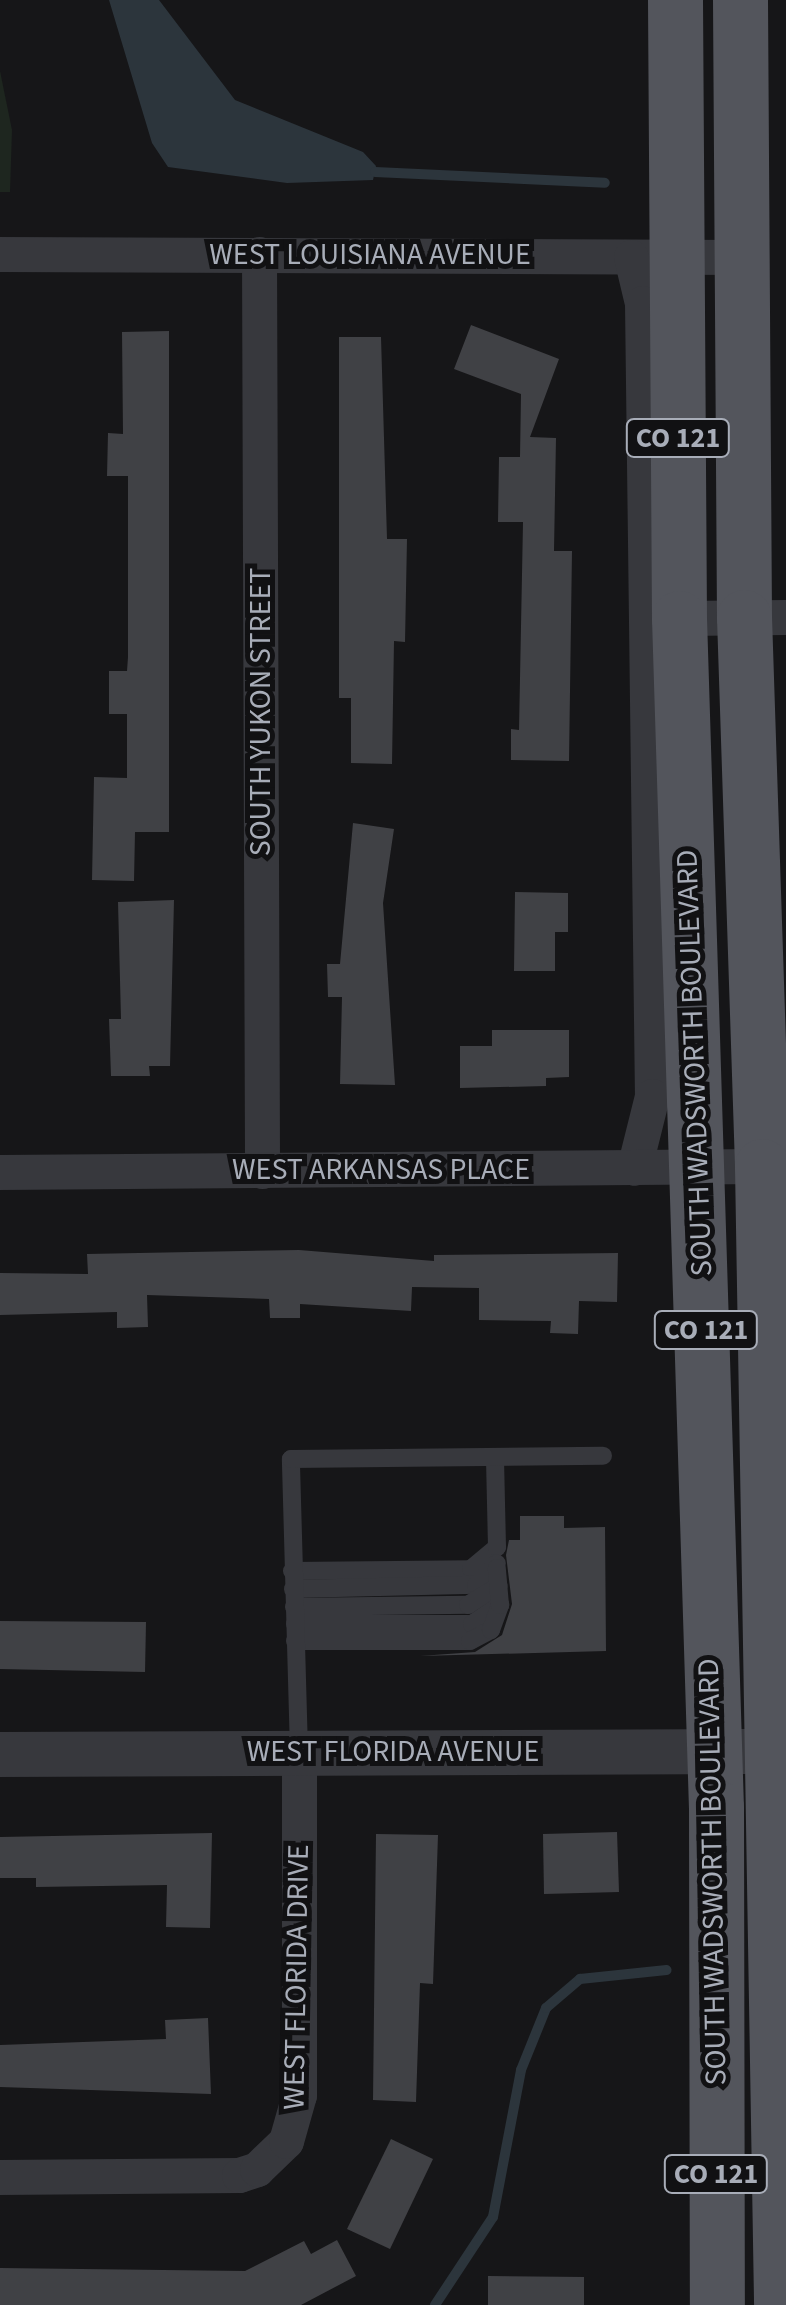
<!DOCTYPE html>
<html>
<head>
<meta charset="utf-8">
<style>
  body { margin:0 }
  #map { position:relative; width:786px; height:2305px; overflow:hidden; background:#161618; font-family:"Source Sans 3",sans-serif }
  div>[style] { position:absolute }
  .green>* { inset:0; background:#1e261f }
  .water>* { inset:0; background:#2c353c }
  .stream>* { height:10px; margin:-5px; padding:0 5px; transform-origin:5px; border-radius:5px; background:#2c353c }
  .building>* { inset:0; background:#404145 }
  .service>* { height:18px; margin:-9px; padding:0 9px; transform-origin:9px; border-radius:9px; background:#37383d }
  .minor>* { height:35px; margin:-17.5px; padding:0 17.5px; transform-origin:17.5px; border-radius:17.5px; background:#37383d }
  .tertiary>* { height:45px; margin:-22.5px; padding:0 22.5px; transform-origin:22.5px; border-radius:22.5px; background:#37383d }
  .primary>* { height:55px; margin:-27.5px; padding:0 27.5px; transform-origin:27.5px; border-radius:27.5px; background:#53555c }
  span { translate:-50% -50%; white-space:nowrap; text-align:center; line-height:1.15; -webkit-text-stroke:10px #111113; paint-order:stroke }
  .shield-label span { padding:2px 8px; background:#111113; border:2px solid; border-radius:8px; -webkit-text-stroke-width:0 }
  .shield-label { font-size:28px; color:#a8adb8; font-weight:700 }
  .street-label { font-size:30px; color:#a8adb8 }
</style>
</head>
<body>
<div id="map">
  <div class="green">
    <div style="clip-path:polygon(0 71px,12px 130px,10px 192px,0 192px)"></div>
  </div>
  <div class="water">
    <div style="clip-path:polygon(109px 0,159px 0,235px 100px,363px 152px,376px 166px,373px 180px,287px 183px,168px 167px,152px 143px)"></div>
  </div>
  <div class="stream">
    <div style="left:375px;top:172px;width:230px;rotate:2.7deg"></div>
    <div style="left:435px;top:2305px;width:105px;rotate:-56.6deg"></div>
    <div style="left:493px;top:2217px;width:150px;rotate:-79.2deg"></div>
    <div style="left:521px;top:2070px;width:67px;rotate:-68deg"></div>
    <div style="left:546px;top:2008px;width:45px;rotate:-40.5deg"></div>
    <div style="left:580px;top:1979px;width:87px;rotate:-5.9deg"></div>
  </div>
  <div class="building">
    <div style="clip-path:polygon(471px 325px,559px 359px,530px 437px,556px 438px,554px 551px,572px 551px,569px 761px,511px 760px,511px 729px,519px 730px,523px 522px,498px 522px,499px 457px,520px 457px,521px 394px,454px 369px)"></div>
    <div style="clip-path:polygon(169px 331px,169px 832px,135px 832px,134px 881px,92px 880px,94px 777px,127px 778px,127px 714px,109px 714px,109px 671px,127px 671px,128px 657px,128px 476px,107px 476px,108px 433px,123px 434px,122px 332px)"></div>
    <div style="clip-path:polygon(339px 337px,381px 337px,387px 539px,407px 539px,405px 642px,394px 641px,392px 764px,351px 763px,351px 698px,339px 698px)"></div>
    <div style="clip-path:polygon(353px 823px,394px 829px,383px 903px,395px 1085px,340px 1084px,342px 997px,328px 997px,327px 964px,340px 964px)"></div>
    <div style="clip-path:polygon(515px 892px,568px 893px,568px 932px,555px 932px,555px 971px,514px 971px)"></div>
    <div style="clip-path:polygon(174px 900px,170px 1066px,149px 1066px,150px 1076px,111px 1076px,109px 1019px,121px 1019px,118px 902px)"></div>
    <div style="clip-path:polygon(492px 1030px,569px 1030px,569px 1077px,546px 1078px,546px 1086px,460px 1088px,460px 1046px,492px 1046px)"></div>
    <div style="clip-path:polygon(299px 1250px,434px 1261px,434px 1255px,618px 1253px,617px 1302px,579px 1301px,578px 1334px,550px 1333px,551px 1321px,479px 1320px,479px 1288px,412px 1287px,411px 1311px,300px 1304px,300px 1318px,270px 1318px,269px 1299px,147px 1295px,148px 1327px,117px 1328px,117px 1312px,0 1315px,0 1273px,88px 1274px,87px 1254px)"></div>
    <div style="clip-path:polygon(520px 1516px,564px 1516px,564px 1528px,605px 1527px,606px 1651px,420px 1656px,475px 1652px,502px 1635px,512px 1604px,506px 1555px,509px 1540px,520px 1540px)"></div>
    <div style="clip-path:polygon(0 1621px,146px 1622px,145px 1672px,0 1669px)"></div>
    <div style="clip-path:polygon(617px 1832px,619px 1892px,544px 1894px,543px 1834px)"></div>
    <div style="clip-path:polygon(212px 1833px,210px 1928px,166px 1927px,167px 1885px,36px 1887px,36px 1878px,0 1878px,0 1837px)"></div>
    <div style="clip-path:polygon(376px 1834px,438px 1835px,433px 1984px,420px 1983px,416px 2102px,373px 2100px)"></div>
    <div style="clip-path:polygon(208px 2018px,211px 2094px,0 2087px,0 2045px,166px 2039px,165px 2020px)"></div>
    <div style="clip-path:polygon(391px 2139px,433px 2159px,390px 2249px,347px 2229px)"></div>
    <div style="clip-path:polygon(337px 2240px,356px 2276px,301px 2305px,0 2305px,0 2268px,245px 2271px,304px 2241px,311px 2254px)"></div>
    <div style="clip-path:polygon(488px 2276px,584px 2277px,584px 2305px,488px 2305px)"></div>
  </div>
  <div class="service">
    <div style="left:292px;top:1571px;width:179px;rotate:-0.6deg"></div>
    <div style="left:471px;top:1569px;width:34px;rotate:-40deg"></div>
    <div style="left:497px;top:1547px;width:90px;rotate:-91.3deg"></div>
    <div style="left:293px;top:1589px;width:183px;rotate:-1.3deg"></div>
    <div style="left:476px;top:1585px;width:30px;rotate:-46deg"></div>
    <div style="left:294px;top:1607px;width:174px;rotate:-0.7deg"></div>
    <div style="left:468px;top:1605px;width:36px;rotate:-32deg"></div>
    <div style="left:295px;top:1624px;width:177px"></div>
    <div style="left:472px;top:1624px;width:34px;rotate:-34deg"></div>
    <div style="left:295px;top:1641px;width:175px"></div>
    <div style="left:470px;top:1641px;width:24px;rotate:-28deg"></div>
    <div style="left:491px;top:1630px;width:27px;rotate:-70deg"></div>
    <div style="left:500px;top:1605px;width:37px;rotate:-95deg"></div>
    <div style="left:299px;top:1751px;width:292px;rotate:-91.6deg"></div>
    <div style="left:291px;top:1459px;width:312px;rotate:-0.6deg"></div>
  </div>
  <div class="minor">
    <div style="left:0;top:254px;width:740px;rotate:0.23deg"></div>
    <div style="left:259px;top:254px;width:917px;rotate:89.81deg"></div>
    <div style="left:631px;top:257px;width:47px;rotate:76.6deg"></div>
    <div style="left:642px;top:303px;width:793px;rotate:89.28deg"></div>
    <div style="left:652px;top:1096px;width:74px;rotate:104deg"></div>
    <div style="left:679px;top:618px;width:107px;rotate:-0.5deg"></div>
    <div style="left:0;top:1172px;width:762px;rotate:-0.45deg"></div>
    <div style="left:0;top:2177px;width:239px;rotate:-0.5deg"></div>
    <div style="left:239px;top:2175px;width:19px;rotate:-18deg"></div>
    <div style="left:257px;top:2169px;width:40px;rotate:-44deg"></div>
    <div style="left:286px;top:2141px;width:48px;rotate:-74.2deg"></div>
    <div style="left:299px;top:2095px;width:343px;rotate:-90deg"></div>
  </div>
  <div class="tertiary">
    <div style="left:0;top:1754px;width:749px;rotate:-0.23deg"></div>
  </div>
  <div class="primary">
    <div style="left:675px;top:0;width:618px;rotate:89.63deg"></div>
    <div style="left:679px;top:618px;width:1190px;rotate:88.22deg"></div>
    <div style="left:716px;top:1807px;width:498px;rotate:89.9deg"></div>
    <div style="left:740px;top:0;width:617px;rotate:89.63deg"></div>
    <div style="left:744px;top:617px;width:549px;rotate:88.12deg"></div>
    <div style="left:762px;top:1166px;width:1139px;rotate:89.04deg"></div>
  </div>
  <div class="shield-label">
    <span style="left:678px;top:438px">CO 121</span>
    <span style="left:706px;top:1330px">CO 121</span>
    <span style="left:716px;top:2174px">CO 121</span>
  </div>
  <div class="street-label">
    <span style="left:370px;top:255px">WEST LOUISIANA AVENUE</span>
    <span style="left:261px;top:712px;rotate:-90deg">SOUTH YUKON STREET</span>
    <span style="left:695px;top:1063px;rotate:-92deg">SOUTH WADSWORTH BOULEVARD</span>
    <span style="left:381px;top:1170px">WEST ARKANSAS PLACE</span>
    <span style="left:393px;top:1752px">WEST FLORIDA AVENUE</span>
    <span style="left:713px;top:1872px;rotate:-91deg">SOUTH WADSWORTH BOULEVARD</span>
    <span style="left:297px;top:1977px;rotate:-89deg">WEST FLORIDA DRIVE</span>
  </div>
</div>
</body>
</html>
